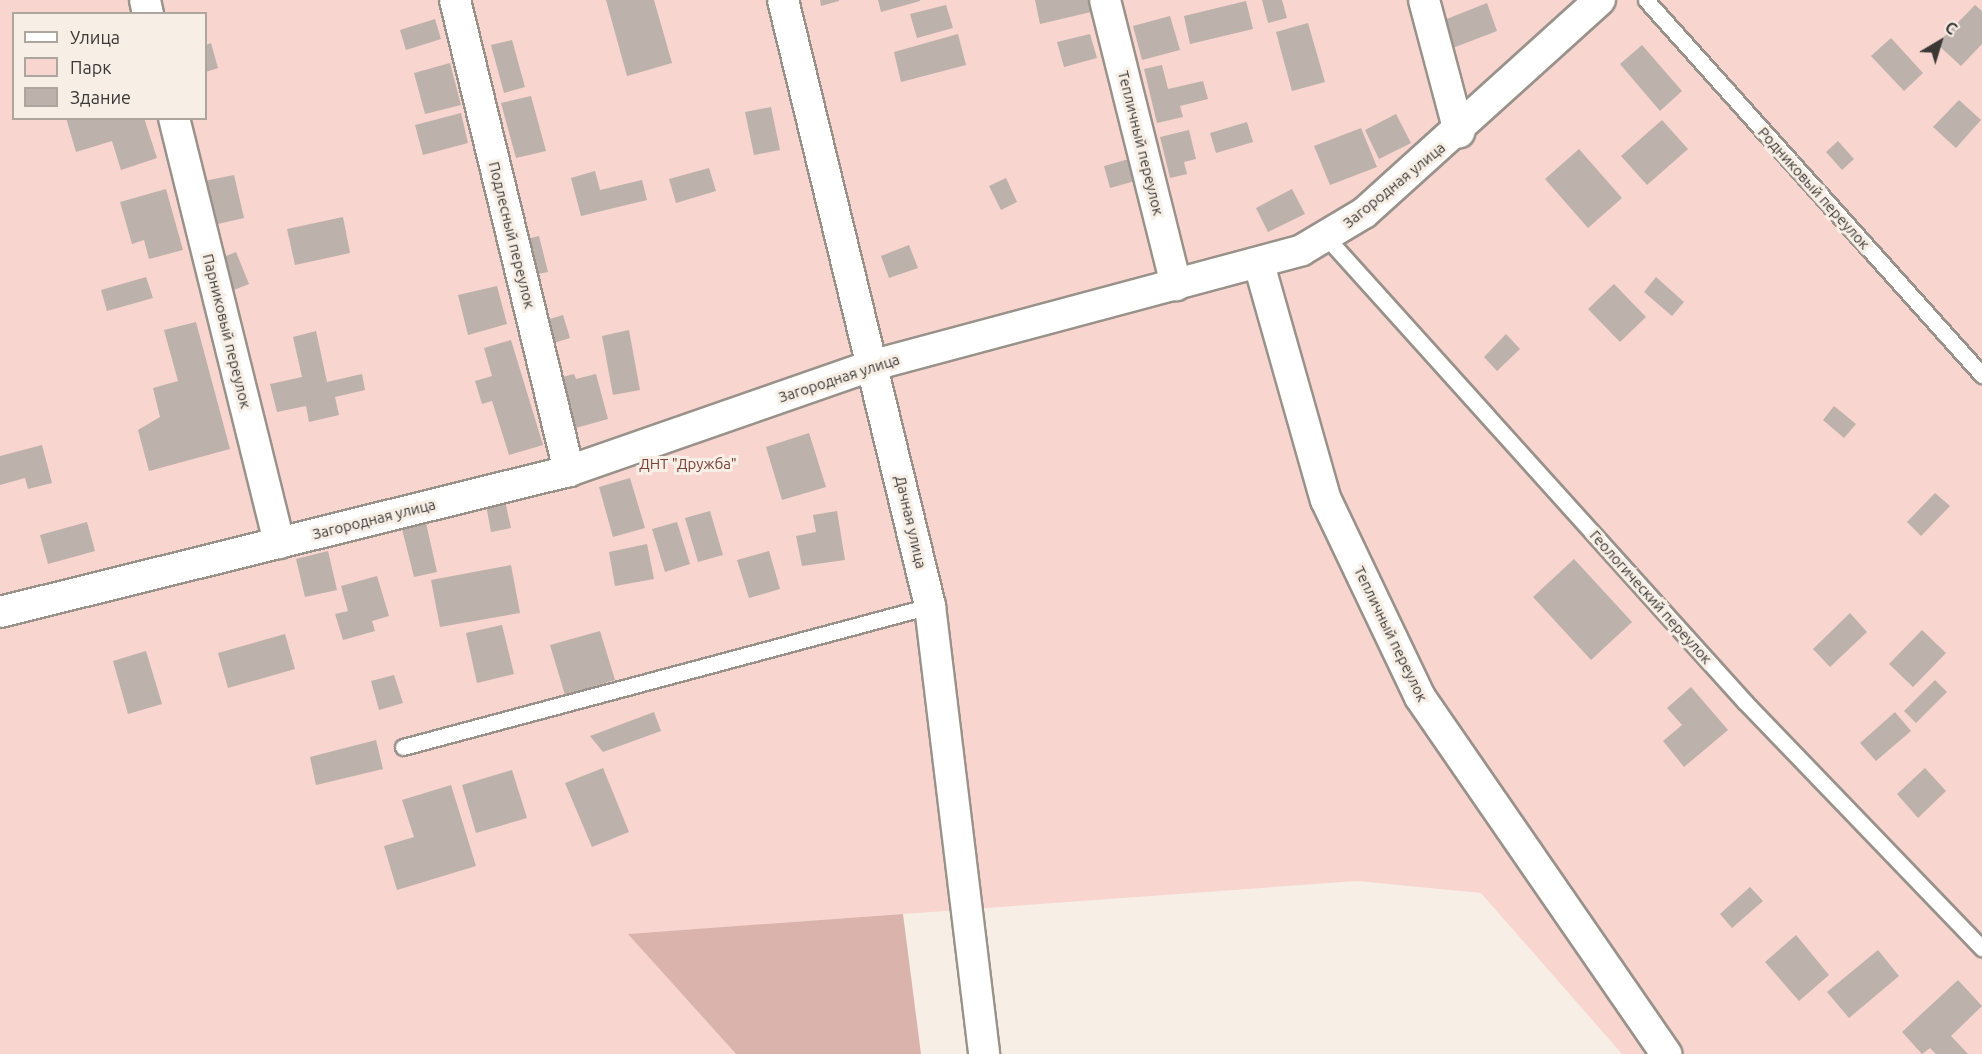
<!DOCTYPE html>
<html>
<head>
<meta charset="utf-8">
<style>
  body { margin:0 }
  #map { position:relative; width:1982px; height:1054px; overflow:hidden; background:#f7efe6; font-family:Ubuntu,sans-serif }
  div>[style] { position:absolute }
  .green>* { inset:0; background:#f8d5cf }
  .forest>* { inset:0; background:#dab3ac }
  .building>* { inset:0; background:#bcb1ab }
  .roads { filter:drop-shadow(2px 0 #99928a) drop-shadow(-2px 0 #99928a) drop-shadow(0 2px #99928a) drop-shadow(0 -2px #99928a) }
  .service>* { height:15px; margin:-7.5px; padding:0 7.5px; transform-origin:7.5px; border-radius:7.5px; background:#fff }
  .minor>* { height:30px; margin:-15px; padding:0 15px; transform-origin:15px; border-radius:15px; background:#fff }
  span { translate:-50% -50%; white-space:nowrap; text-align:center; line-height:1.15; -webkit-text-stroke:6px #f7efe6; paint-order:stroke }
  .street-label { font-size:15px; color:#3b3835 }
  .park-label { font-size:15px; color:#78423a }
  .legend { position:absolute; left:12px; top:12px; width:195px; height:108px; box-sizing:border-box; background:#f7efe6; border:2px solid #aca69f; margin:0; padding:8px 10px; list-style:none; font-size:18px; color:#3b3835 }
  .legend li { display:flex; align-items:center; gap:12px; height:30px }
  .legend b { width:30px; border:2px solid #aca69f }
  .north { position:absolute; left:1910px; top:12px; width:60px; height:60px; -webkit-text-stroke:4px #f7efe6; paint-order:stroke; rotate:38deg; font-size:16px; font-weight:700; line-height:24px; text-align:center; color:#3b3835 }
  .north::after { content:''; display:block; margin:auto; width:21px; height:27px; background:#3b3835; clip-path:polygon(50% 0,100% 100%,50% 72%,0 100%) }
</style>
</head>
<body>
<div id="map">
  <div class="green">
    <div style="clip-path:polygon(evenodd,0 0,1982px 0,1982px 1054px,1622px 1054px,1481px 893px,1357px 881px,629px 934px,736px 1054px,0 1054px,0 0,14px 14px,206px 14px,206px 118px,14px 118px,14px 14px)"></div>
  </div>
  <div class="forest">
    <div style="clip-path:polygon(903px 914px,921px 1054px,736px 1054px,628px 934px)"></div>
  </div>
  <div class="building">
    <div style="clip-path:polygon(606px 0,654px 0,672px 63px,627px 76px)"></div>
    <div style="clip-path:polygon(820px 0,839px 0,839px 1px,821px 6px)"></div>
    <div style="clip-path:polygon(878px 0,920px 0,920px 1px,881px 12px)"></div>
    <div style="clip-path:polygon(1035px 0,1088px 0,1091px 12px,1040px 24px)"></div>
    <div style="clip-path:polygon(1262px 0,1282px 0,1287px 18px,1268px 23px)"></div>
    <div style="clip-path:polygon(1246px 1px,1253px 29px,1190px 44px,1184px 16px)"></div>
    <div style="clip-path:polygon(1487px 3px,1497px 31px,1445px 51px,1434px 24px)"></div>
    <div style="clip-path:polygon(946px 5px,953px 28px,917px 38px,910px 14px)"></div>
    <div style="clip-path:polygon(1975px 5px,1982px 11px,1982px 44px,1961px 66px,1937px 44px)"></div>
    <div style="clip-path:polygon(1170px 16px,1180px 50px,1142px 60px,1133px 26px)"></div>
    <div style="clip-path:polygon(435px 19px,441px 39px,406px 50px,400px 30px)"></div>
    <div style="clip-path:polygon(1308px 23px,1325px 82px,1292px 91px,1276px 32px)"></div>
    <div style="clip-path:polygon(958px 34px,966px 65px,901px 82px,894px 52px)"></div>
    <div style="clip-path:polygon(1090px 34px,1097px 58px,1064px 67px,1057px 42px)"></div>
    <div style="clip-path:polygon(1891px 38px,1923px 73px,1904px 91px,1871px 56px)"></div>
    <div style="clip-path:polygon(512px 40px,525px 87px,504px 93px,491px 45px)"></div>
    <div style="clip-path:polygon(211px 43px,218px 68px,206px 72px,206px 45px)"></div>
    <div style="clip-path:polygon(1642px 45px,1682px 91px,1660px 111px,1620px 64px)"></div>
    <div style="clip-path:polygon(450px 63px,461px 105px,425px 114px,414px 73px)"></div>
    <div style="clip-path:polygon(1162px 65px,1168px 89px,1203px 81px,1208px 99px,1180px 106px,1183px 117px,1157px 123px,1144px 69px)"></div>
    <div style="clip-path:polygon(531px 96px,546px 151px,516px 158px,501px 103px)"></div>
    <div style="clip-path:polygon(1959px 100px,1981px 120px,1956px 148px,1933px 127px)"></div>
    <div style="clip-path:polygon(771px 107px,780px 150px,754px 155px,745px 112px)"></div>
    <div style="clip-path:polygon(461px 113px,468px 143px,423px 155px,415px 125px)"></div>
    <div style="clip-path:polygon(1396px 114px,1411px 143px,1379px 159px,1365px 130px)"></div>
    <div style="clip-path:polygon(66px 118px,144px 118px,157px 158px,121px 170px,112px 141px,76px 152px)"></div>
    <div style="clip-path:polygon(1662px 120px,1688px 149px,1647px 185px,1621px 156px)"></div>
    <div style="clip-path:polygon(1247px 122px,1253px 142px,1216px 153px,1210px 133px)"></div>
    <div style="clip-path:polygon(1361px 128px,1377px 167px,1330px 185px,1314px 146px)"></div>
    <div style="clip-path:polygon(1189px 130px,1196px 159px,1184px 162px,1187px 174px,1170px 178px,1160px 137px)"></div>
    <div style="clip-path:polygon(1838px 141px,1854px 159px,1842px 170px,1826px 152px)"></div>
    <div style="clip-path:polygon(1579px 149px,1622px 198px,1588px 228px,1545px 179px)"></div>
    <div style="clip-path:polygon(1129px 159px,1135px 181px,1110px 188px,1104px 166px)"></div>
    <div style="clip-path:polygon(709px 168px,716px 191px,676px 203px,669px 179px)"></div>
    <div style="clip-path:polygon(595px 171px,600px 190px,642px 180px,647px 200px,581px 216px,571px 178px)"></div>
    <div style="clip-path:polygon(234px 175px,244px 218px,209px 226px,199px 182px)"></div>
    <div style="clip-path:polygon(1006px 178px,1017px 202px,1001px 210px,989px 186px)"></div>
    <div style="clip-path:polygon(166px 189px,183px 250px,149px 259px,144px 240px,132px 244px,120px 202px)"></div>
    <div style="clip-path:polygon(1292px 189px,1305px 214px,1268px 232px,1256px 208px)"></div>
    <div style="clip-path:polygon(343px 217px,350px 253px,295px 265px,287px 229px)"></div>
    <div style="clip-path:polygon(539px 236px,548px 272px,528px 276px,519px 241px)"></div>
    <div style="clip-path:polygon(909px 245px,918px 268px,889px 278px,881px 256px)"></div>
    <div style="clip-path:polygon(236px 252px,249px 284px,229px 292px,216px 260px)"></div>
    <div style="clip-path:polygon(146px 277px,153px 298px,107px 311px,101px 290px)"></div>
    <div style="clip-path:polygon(1656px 277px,1684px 302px,1672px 316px,1644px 292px)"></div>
    <div style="clip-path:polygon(1614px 284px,1646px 317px,1620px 342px,1588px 309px)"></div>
    <div style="clip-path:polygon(497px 286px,507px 324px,468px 335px,458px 295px)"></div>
    <div style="clip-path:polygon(563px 315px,570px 338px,547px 345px,540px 322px)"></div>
    <div style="clip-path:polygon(196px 322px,230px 449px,149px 471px,138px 430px,160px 417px,153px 388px,178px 381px,164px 330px)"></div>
    <div style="clip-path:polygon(629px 330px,640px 390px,613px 395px,602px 336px)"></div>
    <div style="clip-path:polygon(316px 331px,327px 382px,362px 374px,365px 390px,335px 397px,339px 415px,309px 422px,306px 406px,277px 412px,270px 384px,302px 377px,293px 337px)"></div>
    <div style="clip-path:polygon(1506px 334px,1520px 349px,1497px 371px,1484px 357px)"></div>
    <div style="clip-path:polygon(511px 340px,543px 445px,509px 455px,492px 401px,482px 404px,475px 381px,492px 376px,484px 348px)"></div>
    <div style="clip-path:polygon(574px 374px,576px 379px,596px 374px,608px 419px,565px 431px,551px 380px)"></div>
    <div style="clip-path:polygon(1834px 406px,1856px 424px,1844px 438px,1823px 420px)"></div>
    <div style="clip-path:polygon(809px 433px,826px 487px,782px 500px,766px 447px)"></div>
    <div style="clip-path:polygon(42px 445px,52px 483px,28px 489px,25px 478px,0 485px,0 456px)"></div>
    <div style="clip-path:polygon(630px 478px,645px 528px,613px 537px,599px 487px)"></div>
    <div style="clip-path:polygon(1935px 493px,1950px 506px,1921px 536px,1907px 522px)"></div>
    <div style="clip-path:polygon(505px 501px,511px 528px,491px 532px,486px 505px)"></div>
    <div style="clip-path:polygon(710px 511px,723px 555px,698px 562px,685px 518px)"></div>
    <div style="clip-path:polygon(837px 511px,845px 560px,802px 566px,796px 536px,816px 532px,813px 515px)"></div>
    <div style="clip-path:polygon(87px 522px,95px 551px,48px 564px,40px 535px)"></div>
    <div style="clip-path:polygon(677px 522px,690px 564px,665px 572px,652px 529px)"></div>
    <div style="clip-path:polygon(426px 523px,437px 572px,414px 577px,402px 529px)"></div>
    <div style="clip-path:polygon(647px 544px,654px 579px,615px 586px,609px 552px)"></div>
    <div style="clip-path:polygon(328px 551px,337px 590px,305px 597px,296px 559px)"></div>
    <div style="clip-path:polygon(769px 551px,780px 589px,749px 598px,737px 560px)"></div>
    <div style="clip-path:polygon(1574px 559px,1632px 622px,1591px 660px,1533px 597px)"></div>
    <div style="clip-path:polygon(511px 565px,520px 613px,440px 627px,431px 580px)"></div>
    <div style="clip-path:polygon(377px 576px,389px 616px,372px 621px,375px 631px,343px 640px,335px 614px,348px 611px,341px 586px)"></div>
    <div style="clip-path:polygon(1850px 613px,1867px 632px,1830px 667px,1813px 649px)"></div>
    <div style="clip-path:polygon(502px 625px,514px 674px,477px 683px,466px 633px)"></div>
    <div style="clip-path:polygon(1922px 630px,1946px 653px,1913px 687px,1889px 664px)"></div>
    <div style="clip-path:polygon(600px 631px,615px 680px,565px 695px,550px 645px)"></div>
    <div style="clip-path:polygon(285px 634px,295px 669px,228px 688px,218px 653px)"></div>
    <div style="clip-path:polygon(146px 651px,162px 704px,128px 714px,113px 661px)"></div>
    <div style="clip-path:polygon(394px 675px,403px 703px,379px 710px,371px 681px)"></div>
    <div style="clip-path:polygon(1935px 680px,1947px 692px,1916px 723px,1904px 711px)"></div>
    <div style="clip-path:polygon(1691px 687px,1728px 730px,1684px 767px,1663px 741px,1682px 725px,1667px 708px)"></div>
    <div style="clip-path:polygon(654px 712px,661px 731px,603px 752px,590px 736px)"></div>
    <div style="clip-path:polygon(1895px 712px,1911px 731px,1876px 761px,1860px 743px)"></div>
    <div style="clip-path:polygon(376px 740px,383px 769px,316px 785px,310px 757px)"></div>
    <div style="clip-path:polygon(603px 768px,629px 832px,592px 847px,565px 783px)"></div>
    <div style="clip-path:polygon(1925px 768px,1946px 791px,1918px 818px,1897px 794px)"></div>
    <div style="clip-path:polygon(512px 770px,527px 818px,476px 833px,462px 785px)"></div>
    <div style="clip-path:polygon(451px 785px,476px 866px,397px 890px,384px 846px,414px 837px,402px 800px)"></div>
    <div style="clip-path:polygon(1750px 887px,1763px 901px,1732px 928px,1720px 914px)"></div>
    <div style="clip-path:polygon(1796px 935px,1829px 975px,1799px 1001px,1765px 962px)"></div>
    <div style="clip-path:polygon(1878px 950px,1899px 976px,1849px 1018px,1827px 992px)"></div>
    <div style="clip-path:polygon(1958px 980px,1982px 1006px,1951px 1036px,1968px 1054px,1936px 1054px,1930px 1048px,1922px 1054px,1902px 1032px)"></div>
  </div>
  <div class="roads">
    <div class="service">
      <div style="left:1646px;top:0;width:504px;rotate:48.14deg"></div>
      <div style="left:1327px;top:238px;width:625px;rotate:47.99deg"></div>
      <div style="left:1745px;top:702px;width:342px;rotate:46.1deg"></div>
      <div style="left:403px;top:747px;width:546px;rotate:-14.98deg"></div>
    </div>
    <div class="minor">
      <div style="left:145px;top:0;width:14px;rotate:78deg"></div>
      <div style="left:455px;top:0;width:485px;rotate:76.4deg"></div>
      <div style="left:783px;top:0;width:624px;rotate:76.36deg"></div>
      <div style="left:930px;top:606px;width:451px;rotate:83.1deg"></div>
      <div style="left:1105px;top:0;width:294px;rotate:76deg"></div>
      <div style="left:1424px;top:0;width:137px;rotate:75.1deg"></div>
      <div style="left:174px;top:118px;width:438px;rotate:76.1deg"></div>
      <div style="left:1259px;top:264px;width:245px;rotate:74.2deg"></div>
      <div style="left:1326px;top:500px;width:218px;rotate:64.5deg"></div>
      <div style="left:1420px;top:697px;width:434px;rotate:55.4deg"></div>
      <div style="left:0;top:612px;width:586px;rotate:-13.92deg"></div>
      <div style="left:569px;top:471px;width:319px;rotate:-19.2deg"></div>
      <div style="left:870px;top:366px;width:447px;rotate:-15deg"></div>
      <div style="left:1302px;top:250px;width:72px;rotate:-30.8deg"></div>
      <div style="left:1364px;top:213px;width:318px;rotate:-42.1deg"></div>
    </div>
  </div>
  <div class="street-label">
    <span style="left:1141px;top:143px;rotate:76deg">Тепличный переулок</span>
    <span style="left:1394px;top:185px;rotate:-39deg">Загородная улица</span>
    <span style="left:1814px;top:188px;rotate:48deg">Родниковый переулок</span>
    <span style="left:512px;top:235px;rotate:76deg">Подлесный переулок</span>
    <span style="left:227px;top:331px;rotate:76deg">Парниковый переулок</span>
    <span style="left:839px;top:378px;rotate:-18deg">Загородная улица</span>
    <span style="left:374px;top:519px;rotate:-14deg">Загородная улица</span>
    <span style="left:911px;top:522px;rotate:77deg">Дачная улица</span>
    <span style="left:1651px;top:597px;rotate:48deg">Геологический переулок</span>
    <span style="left:1391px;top:634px;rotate:64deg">Тепличный переулок</span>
  </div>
  <div class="park-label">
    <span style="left:688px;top:464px">ДНТ "Дружба"</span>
  </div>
  <ul class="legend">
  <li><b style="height:8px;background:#fff"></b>Улица</li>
  <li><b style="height:16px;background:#f8d5cf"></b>Парк</li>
  <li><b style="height:16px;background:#bcb1ab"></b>Здание</li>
  </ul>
  <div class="north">С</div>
</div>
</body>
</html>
